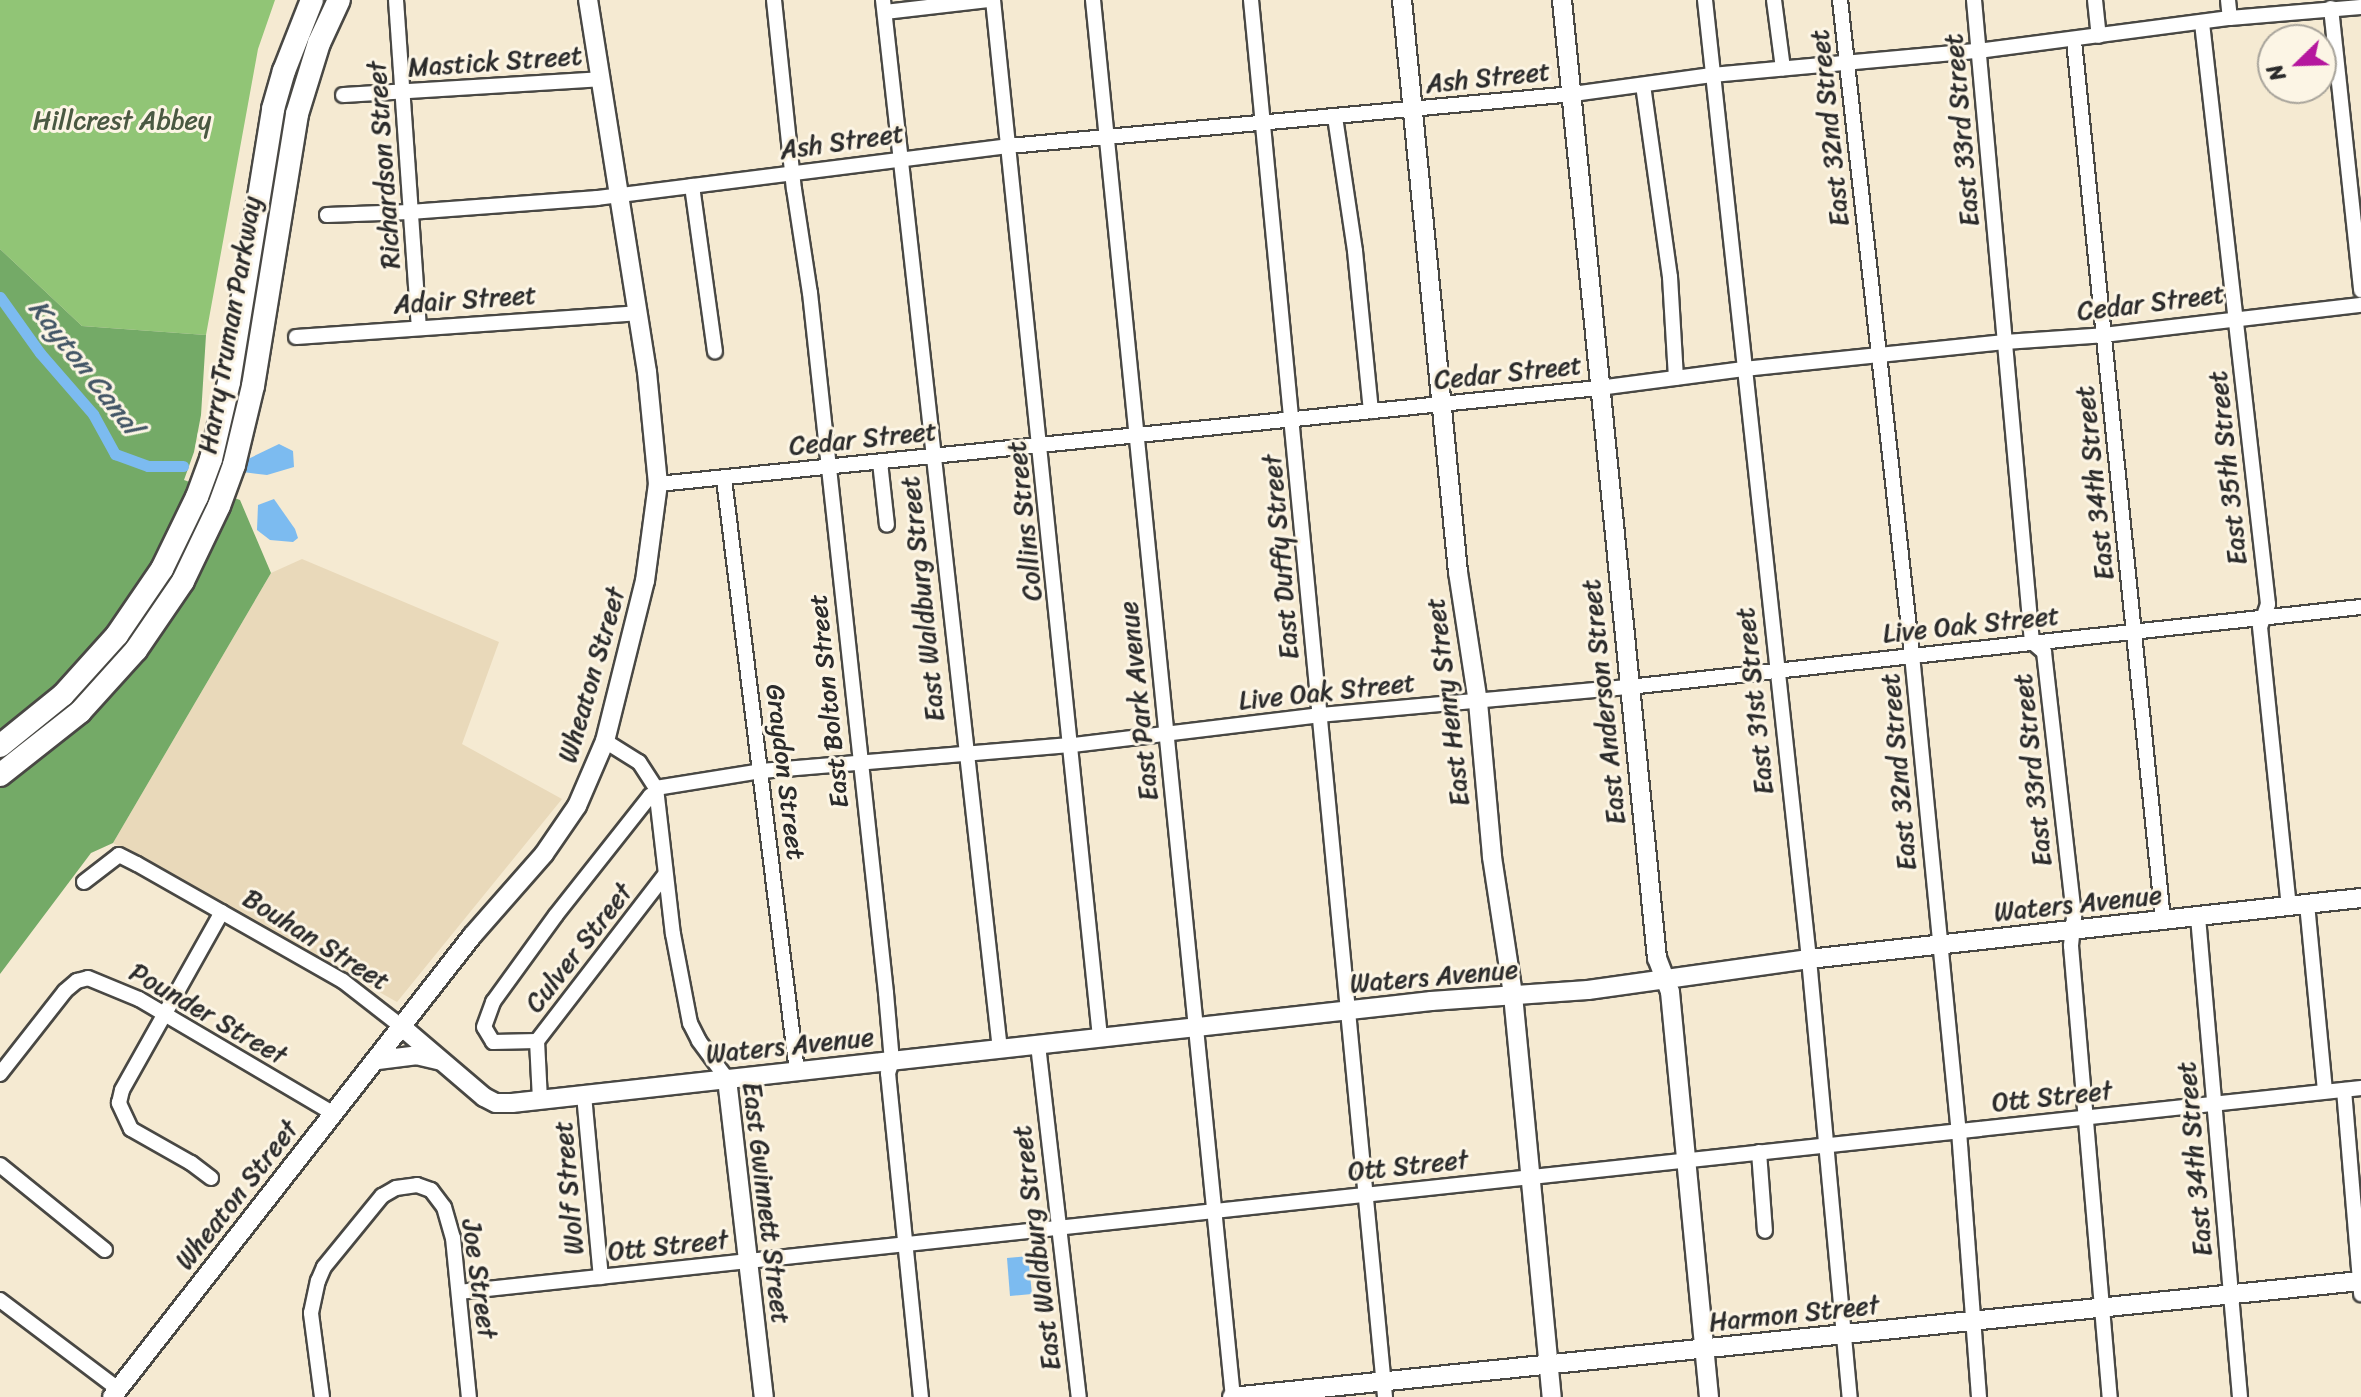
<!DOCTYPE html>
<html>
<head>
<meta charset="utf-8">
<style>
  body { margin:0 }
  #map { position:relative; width:2361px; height:1397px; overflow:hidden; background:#f5ead2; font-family:Sriracha,sans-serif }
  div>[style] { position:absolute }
  .built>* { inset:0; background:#e9d9ba }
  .green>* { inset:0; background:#91c576 }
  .forest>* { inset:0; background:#74aa67 }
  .water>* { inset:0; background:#7cbbf0 }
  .canal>* { height:11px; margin:-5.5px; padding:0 5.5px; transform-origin:5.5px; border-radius:5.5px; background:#7cbbf0 }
  .roads { filter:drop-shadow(2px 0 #494844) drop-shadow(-2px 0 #494844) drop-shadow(0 2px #494844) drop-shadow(0 -2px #494844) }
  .minor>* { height:14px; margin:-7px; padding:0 7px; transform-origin:7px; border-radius:7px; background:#fff }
  .major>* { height:18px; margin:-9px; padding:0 9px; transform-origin:9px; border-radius:9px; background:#fff }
  .highway>* { height:22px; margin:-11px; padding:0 11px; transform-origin:11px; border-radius:11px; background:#fff }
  span { translate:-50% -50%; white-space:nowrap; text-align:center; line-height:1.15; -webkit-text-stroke:6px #fcf5e5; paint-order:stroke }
  .street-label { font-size:26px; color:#2b2b2b }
  .park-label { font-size:26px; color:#4a5942 }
  .water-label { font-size:28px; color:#435666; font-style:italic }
  .north { position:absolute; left:2257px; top:24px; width:80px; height:80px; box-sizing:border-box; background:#fcf5e5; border:2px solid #a8a49b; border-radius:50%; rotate:247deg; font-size:22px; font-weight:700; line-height:32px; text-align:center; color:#2b2b2b }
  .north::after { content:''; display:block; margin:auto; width:28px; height:36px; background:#b5179e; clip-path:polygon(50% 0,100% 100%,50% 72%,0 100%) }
</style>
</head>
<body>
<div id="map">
  <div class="built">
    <div style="clip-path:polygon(302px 559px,499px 642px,462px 744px,562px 799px,397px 1002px,113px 843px,271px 573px)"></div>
  </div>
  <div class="green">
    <div style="clip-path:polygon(0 0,275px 0,258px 49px,206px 335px,82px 326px,0 249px)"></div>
  </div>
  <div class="forest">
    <div style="clip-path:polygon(0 249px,82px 326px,206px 335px,201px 415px,194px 452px,184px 480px,240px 500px,271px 573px,113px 843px,91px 853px,0 974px)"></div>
  </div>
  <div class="water">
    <div style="clip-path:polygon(279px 444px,293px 451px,294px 467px,267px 475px,243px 472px,246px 460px)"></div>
    <div style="clip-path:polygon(274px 499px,295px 529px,298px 538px,293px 542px,270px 540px,257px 530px,258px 505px)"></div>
    <div style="clip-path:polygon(1028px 1256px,1032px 1294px,1010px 1296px,1007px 1258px)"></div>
  </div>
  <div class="canal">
    <div style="left:0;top:297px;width:69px;rotate:54.5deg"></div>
    <div style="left:40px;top:353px;width:81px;rotate:49deg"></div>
    <div style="left:93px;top:414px;width:46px;rotate:61.2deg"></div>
    <div style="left:115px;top:454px;width:35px;rotate:20deg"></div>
    <div style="left:148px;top:466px;width:35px"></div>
  </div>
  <div class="roads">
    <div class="minor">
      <div style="left:396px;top:0;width:327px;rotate:86deg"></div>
      <div style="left:774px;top:0;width:190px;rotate:84deg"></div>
      <div style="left:794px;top:189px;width:105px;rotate:81.3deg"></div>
      <div style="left:810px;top:293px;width:704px;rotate:83.8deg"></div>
      <div style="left:886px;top:993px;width:68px;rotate:85deg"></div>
      <div style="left:892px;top:1061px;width:13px;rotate:108deg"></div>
      <div style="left:888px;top:1073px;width:326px;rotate:84.2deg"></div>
      <div style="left:883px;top:0;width:1056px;rotate:83.64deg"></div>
      <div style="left:993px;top:0;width:1043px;rotate:84.11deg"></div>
      <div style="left:1093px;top:0;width:1404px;rotate:84.28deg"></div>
      <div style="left:1251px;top:0;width:1403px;rotate:84.52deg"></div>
      <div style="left:1705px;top:0;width:965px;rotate:83.81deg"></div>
      <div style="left:1809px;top:959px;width:440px;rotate:84.7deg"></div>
      <div style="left:1774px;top:0;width:69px;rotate:82.5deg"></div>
      <div style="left:1840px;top:0;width:659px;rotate:83.73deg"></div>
      <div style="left:1912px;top:655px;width:478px;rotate:84.4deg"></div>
      <div style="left:1959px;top:1131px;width:267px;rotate:85.7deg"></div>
      <div style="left:1974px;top:0;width:645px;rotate:84.84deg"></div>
      <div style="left:2032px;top:642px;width:16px;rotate:40deg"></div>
      <div style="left:2044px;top:652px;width:267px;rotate:83.5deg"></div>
      <div style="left:2074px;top:917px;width:29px;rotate:96deg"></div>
      <div style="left:2071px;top:946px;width:453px;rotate:85.1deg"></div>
      <div style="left:2095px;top:0;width:36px;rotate:84deg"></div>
      <div style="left:2228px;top:0;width:18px;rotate:84deg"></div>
      <div style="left:2331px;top:8px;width:284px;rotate:83.9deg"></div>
      <div style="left:885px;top:12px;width:104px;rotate:-6.6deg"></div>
      <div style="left:2202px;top:23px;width:585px;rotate:83.52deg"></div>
      <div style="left:2268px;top:604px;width:24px;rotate:109deg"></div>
      <div style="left:2260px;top:627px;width:281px;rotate:84.1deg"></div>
      <div style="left:2074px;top:41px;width:883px;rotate:84.22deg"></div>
      <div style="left:1643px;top:85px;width:194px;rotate:82deg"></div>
      <div style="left:1670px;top:277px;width:101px;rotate:86.6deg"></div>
      <div style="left:343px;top:95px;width:258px;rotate:-3.5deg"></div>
      <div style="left:1335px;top:117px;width:135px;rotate:81.5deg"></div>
      <div style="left:1355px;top:251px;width:161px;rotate:84.3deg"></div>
      <div style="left:692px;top:186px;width:167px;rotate:82.1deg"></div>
      <div style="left:327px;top:215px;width:83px;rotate:-2.1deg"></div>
      <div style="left:410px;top:212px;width:188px;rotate:-4.3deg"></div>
      <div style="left:597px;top:198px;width:415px;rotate:-7.2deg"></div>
      <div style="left:1009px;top:146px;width:566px;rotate:-5.27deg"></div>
      <div style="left:1573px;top:94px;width:140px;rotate:-7.8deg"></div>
      <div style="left:1712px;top:75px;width:267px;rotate:-5.2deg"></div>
      <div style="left:1978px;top:51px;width:254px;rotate:-7.5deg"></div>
      <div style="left:2230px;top:18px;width:131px;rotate:-4.8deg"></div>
      <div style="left:296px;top:337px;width:342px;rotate:-4deg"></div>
      <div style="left:880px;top:462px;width:63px;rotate:83.7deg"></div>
      <div style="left:724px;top:479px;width:597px;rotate:82.98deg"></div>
      <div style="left:658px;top:484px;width:946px;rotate:-5.83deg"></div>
      <div style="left:1599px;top:388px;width:146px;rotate:-7.5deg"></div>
      <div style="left:1744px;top:369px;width:262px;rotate:-5.9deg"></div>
      <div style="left:2005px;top:342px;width:99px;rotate:-4deg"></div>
      <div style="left:2104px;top:335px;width:259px;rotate:-6.7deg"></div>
      <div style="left:605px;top:741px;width:40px;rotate:32deg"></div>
      <div style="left:639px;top:762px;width:31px;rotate:57deg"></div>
      <div style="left:656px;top:788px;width:147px;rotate:83.4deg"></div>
      <div style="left:673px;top:934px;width:91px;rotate:79.2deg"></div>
      <div style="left:690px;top:1023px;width:20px;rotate:63deg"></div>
      <div style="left:699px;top:1041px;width:47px;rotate:53.6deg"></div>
      <div style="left:656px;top:788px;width:106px;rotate:-9.2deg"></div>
      <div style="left:761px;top:771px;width:313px;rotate:-4.8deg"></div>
      <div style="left:1073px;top:745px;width:249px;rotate:-6.9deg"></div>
      <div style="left:1320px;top:715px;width:310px;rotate:-5.2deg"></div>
      <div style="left:1629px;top:687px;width:736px;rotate:-6.24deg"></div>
      <div style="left:84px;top:882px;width:44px;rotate:-37.6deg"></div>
      <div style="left:119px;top:855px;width:20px;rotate:27deg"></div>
      <div style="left:137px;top:864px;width:237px;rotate:29.6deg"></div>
      <div style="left:343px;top:981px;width:75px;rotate:37.9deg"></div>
      <div style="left:2307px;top:904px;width:188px;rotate:84.5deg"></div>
      <div style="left:2198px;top:917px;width:482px;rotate:85deg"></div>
      <div style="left:537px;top:1041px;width:44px;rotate:178.7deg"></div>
      <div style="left:493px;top:1042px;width:17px;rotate:-121deg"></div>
      <div style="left:484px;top:1027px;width:27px;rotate:-70deg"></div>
      <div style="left:493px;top:1002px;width:107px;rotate:-54.1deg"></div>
      <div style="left:556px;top:915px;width:152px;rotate:-51.7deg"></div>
      <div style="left:650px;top:796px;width:6px;rotate:-9deg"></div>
      <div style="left:1038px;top:1045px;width:354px;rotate:83.4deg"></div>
      <div style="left:0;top:1074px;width:105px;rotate:-51.9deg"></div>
      <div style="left:65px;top:991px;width:16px;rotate:-40deg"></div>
      <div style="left:77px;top:981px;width:11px;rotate:-15deg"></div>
      <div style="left:88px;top:978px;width:55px;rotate:22.4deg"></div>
      <div style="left:139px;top:999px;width:226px;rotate:30.5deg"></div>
      <div style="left:2344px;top:1090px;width:205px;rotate:85.2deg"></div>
      <div style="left:584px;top:1095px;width:183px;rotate:84.7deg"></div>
      <div style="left:540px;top:1100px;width:59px;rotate:-92.9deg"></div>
      <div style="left:537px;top:1041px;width:210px;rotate:-52.4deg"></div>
      <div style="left:1759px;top:1152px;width:79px;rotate:85.7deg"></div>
      <div style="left:0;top:1165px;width:135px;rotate:39deg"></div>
      <div style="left:211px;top:1178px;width:25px;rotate:-143deg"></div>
      <div style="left:191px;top:1163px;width:69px;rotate:-150.5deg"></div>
      <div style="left:131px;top:1129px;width:29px;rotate:-115deg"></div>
      <div style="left:119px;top:1103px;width:13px;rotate:-77deg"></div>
      <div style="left:122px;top:1090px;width:204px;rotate:-60.7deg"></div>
      <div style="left:459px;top:1292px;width:1913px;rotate:-6.12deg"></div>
      <div style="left:0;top:1300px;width:148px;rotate:37deg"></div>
      <div style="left:322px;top:1397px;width:85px;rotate:-97.5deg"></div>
      <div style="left:311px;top:1313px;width:33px;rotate:-78deg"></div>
      <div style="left:318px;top:1281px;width:15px;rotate:-67deg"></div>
      <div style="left:324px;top:1267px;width:92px;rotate:-50.8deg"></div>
      <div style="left:382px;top:1196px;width:16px;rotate:-30deg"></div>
      <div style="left:396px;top:1188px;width:21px;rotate:-8deg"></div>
      <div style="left:417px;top:1185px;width:15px;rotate:20deg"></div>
      <div style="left:431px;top:1190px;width:21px;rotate:53deg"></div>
      <div style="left:444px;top:1207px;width:32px;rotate:74deg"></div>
      <div style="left:453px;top:1238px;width:160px;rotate:84.3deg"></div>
    </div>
    <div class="major">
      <div style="left:1402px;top:0;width:575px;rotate:84.41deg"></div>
      <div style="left:1458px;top:572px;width:132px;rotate:81.3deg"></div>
      <div style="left:1478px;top:702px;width:156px;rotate:84.8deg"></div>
      <div style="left:1492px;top:857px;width:140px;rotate:81.3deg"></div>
      <div style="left:1513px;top:995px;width:404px;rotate:84.5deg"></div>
      <div style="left:1562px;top:0;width:963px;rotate:84.34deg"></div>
      <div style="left:1657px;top:958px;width:36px;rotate:69deg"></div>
      <div style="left:1670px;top:992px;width:407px;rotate:84.5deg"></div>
      <div style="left:402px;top:1027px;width:108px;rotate:40.5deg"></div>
      <div style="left:484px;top:1097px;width:13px;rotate:27deg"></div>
      <div style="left:496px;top:1103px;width:16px"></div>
      <div style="left:512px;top:1103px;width:925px;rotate:-6.33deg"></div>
      <div style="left:1431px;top:1001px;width:157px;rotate:-4deg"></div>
      <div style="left:1588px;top:990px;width:223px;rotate:-8deg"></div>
      <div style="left:1809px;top:959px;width:555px;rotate:-6.31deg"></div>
      <div style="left:378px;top:1060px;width:38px;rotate:-7deg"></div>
      <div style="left:416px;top:1055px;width:23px;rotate:13deg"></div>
      <div style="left:727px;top:1079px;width:320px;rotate:83.4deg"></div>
      <div style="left:112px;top:1397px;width:585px;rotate:-52.01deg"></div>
      <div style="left:472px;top:936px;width:109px;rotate:-48.7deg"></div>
      <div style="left:544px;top:854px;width:58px;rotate:-55.5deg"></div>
      <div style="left:577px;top:806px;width:71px;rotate:-66.7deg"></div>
      <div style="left:605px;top:741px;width:165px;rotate:-76deg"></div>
      <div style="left:645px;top:581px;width:98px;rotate:-82.4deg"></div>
      <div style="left:658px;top:484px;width:113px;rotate:-95.6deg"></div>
      <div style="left:647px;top:372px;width:377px;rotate:-99deg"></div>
      <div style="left:1232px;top:1397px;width:1135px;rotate:-5.87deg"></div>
    </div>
    <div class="highway">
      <div style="left:0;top:746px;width:81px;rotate:-39deg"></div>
      <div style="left:63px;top:695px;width:81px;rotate:-48deg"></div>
      <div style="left:117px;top:635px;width:80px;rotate:-55.7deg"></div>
      <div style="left:162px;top:569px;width:80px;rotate:-64.1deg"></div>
      <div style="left:197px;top:497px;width:40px;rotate:-69.8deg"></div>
      <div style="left:211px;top:459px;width:79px;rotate:-76.8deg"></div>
      <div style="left:229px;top:382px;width:277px;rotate:-80.8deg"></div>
      <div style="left:273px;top:109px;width:40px;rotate:-74deg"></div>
      <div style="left:284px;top:71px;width:76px;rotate:-68.5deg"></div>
      <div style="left:0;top:775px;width:102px;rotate:-38.2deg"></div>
      <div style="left:80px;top:712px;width:84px;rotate:-47.9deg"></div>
      <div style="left:136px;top:650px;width:83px;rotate:-55.7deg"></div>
      <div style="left:183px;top:581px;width:83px;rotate:-64.4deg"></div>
      <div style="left:219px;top:506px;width:44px;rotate:-69.9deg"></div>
      <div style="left:234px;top:465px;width:81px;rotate:-76.5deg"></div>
      <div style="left:253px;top:386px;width:276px;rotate:-80.8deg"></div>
      <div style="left:297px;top:114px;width:74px;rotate:-72.8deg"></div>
      <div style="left:319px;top:43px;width:47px;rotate:-65.1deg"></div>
    </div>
  </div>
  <div class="street-label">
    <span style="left:495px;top:62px;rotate:-4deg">Mastick Street</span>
    <span style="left:1488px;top:78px;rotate:-6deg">Ash Street</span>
    <span style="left:1830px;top:128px;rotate:-96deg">East 32nd Street</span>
    <span style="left:1962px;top:130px;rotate:-95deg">East 33rd Street</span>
    <span style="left:842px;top:142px;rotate:-8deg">Ash Street</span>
    <span style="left:384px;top:165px;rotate:-94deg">Richardson Street</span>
    <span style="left:465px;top:300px;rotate:-4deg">Adair Street</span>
    <span style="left:2151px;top:303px;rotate:-7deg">Cedar Street</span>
    <span style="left:230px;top:325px;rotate:-80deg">Harry Truman Parkway</span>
    <span style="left:1508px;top:373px;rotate:-6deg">Cedar Street</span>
    <span style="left:863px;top:439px;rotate:-6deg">Cedar Street</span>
    <span style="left:2228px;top:468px;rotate:-96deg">East 35th Street</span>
    <span style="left:2095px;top:483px;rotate:-96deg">East 34th Street</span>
    <span style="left:1025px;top:521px;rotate:-96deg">Collins Street</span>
    <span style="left:1281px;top:557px;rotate:-95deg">East Duffy Street</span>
    <span style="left:923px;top:599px;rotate:-96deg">East Waldburg Street</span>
    <span style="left:1971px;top:625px;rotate:-6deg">Live Oak Street</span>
    <span style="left:592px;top:675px;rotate:-74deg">Wheaton Street</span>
    <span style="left:1327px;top:692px;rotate:-6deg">Live Oak Street</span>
    <span style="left:829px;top:701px;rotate:-96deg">East Bolton Street</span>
    <span style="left:1139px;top:701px;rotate:-96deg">East Park Avenue</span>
    <span style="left:1755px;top:701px;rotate:-96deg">East 31st Street</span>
    <span style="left:1448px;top:702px;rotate:-97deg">East Henry Street</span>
    <span style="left:1604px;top:702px;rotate:-96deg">East Anderson Street</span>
    <span style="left:2033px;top:770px;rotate:-96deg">East 33rd Street</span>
    <span style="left:785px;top:772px;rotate:83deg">Graydon Street</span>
    <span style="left:1899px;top:772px;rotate:-95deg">East 32nd Street</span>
    <span style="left:2078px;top:904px;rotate:-6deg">Waters Avenue</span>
    <span style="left:316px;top:940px;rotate:32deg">Bouhan Street</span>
    <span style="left:579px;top:948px;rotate:-52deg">Culver Street</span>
    <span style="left:1434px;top:977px;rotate:-5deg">Waters Avenue</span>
    <span style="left:208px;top:1014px;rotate:30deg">Pounder Street</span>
    <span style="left:790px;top:1046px;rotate:-6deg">Waters Avenue</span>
    <span style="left:2052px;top:1097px;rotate:-6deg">Ott Street</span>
    <span style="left:2195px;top:1159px;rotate:-95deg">East 34th Street</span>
    <span style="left:1408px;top:1166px;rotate:-6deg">Ott Street</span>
    <span style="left:569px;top:1188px;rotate:-95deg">Wolf Street</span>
    <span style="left:237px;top:1195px;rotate:-52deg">Wheaton Street</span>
    <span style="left:766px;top:1203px;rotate:83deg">East Gwinnett Street</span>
    <span style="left:668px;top:1246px;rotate:-6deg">Ott Street</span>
    <span style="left:1037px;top:1248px;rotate:-97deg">East Waldburg Street</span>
    <span style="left:479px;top:1279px;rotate:82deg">Joe Street</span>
    <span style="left:1794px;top:1314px;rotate:-6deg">Harmon Street</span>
  </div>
  <div class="park-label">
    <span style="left:122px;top:121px">Hillcrest Abbey</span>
  </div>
  <div class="water-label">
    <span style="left:85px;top:367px;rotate:52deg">Kayton Canal</span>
  </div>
  <div class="north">N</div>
</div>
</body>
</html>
